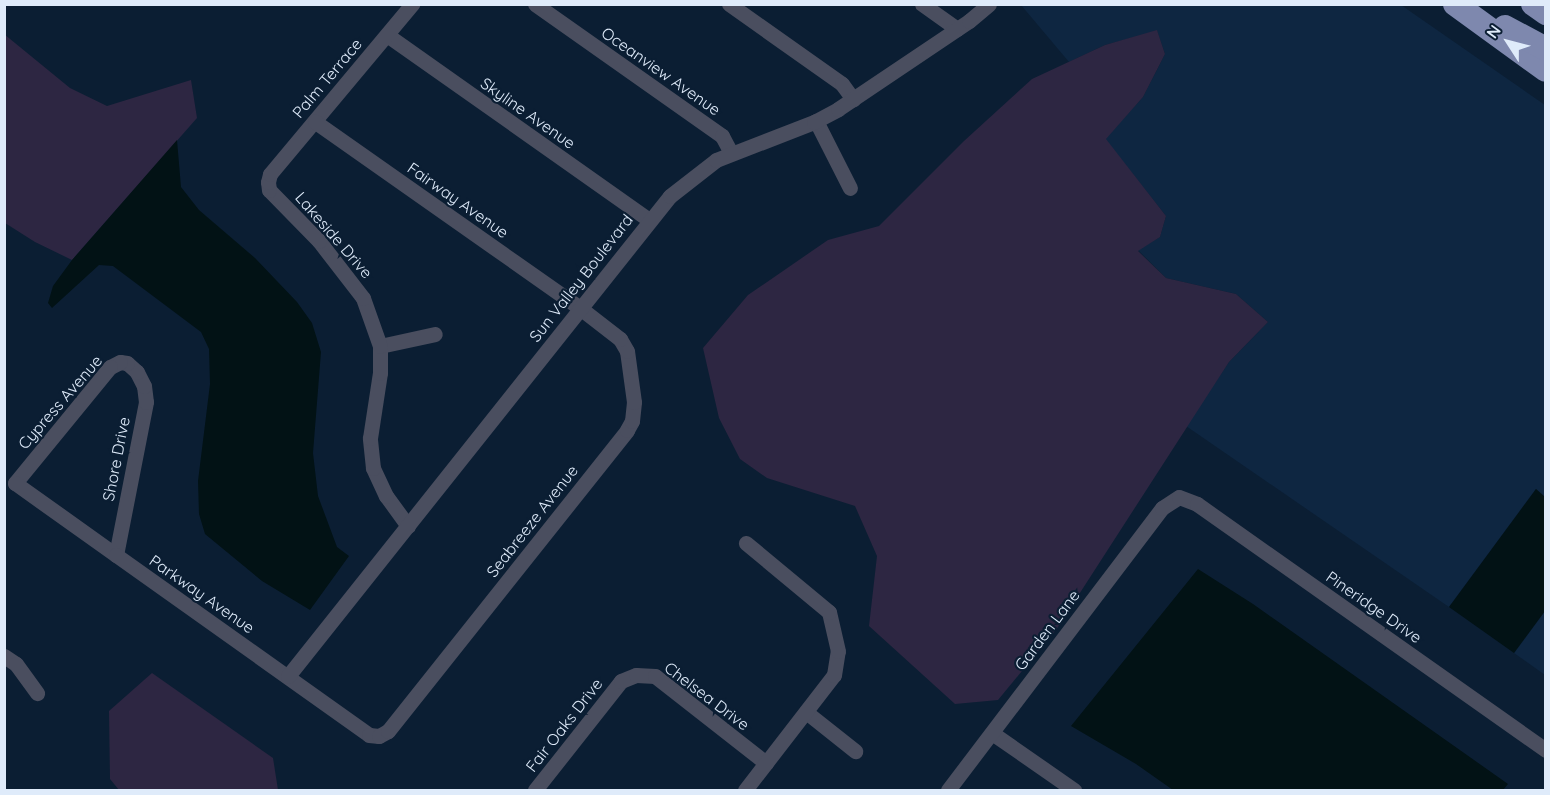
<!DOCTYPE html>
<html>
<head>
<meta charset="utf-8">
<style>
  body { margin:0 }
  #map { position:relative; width:1550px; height:795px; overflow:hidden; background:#0b1e33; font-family:Quicksand,sans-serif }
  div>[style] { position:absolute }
  .built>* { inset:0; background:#0e2641 }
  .green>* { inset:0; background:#2d2642 }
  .water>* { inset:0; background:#021215 }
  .minor>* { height:15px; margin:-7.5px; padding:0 7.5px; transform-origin:7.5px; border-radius:7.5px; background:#4a4e5f }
  .trunk>* { height:24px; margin:-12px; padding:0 12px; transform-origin:12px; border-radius:12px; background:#7e88ae }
  span { translate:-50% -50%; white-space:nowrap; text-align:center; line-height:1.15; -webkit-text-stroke:4.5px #0b1e33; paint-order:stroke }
  .street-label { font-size:16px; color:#dfebfa }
  .frame { position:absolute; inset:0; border:6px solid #dfebfa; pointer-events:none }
  .north { position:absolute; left:1478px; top:12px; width:60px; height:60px; -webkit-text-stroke:4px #0b1e33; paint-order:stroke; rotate:306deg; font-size:16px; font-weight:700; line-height:24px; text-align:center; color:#dfebfa }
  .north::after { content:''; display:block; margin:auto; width:21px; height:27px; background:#dfebfa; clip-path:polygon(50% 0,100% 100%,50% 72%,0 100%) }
</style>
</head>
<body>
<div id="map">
  <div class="built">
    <div style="clip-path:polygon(1021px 5px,1401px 5px,1545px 105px,1545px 497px,1536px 489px,1449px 607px,1186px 426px,1229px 362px,1268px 322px,1236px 294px,1166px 278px,1138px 250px,1160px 237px,1166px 216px,1105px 139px,1143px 97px,1165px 54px,1157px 31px,1105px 45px,1069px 62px)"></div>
    <div style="clip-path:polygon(1545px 611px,1545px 675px,1514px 653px)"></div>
  </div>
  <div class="green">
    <div style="clip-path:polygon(1157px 30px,1165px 54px,1143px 97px,1106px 139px,1166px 216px,1160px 237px,1138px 251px,1166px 278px,1236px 294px,1268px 322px,1229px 362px,1056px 630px,998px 700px,955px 704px,869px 626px,877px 556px,855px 506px,767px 478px,740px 459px,719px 418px,703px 348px,748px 295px,828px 240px,879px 226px,964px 141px,1032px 79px,1105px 45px)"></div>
    <div style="clip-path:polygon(4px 34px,70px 88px,107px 106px,191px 80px,197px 118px,72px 260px,35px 242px,5px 223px)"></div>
    <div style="clip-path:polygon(152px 673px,273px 758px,278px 790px,119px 790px,110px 779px,109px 711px)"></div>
  </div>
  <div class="water">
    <div style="clip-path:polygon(177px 140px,181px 187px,199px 210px,255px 258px,297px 302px,312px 323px,321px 352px,313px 453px,318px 496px,337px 547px,349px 556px,310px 610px,262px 581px,205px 534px,199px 514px,198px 481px,210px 384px,209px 349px,201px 332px,113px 266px,99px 265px,52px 308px,48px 303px,53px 286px,72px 260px)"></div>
    <div style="clip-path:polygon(1536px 489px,1545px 497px,1545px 611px,1514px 653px,1449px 607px)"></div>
    <div style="clip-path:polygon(1198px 569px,1253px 604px,1508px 784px,1503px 790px,1173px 790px,1136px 764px,1071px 726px)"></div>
  </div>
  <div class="minor">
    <div style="left:535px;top:4px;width:229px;rotate:35.2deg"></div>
    <div style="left:722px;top:136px;width:19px;rotate:62deg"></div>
    <div style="left:729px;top:4px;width:138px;rotate:35.3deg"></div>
    <div style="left:842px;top:84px;width:19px;rotate:54deg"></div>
    <div style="left:922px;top:4px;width:43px;rotate:35.5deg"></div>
    <div style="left:387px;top:35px;width:321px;rotate:35.2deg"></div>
    <div style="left:816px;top:121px;width:75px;rotate:63.1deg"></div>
    <div style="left:380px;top:346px;width:56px;rotate:-12.3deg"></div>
    <div style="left:408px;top:526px;width:37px;rotate:-126deg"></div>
    <div style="left:386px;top:496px;width:31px;rotate:-115deg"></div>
    <div style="left:373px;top:468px;width:30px;rotate:-96deg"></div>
    <div style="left:370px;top:438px;width:66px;rotate:-81.3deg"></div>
    <div style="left:380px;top:373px;width:27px;rotate:-90deg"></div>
    <div style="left:380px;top:346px;width:51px;rotate:-109.5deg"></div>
    <div style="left:363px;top:298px;width:72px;rotate:-127.7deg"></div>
    <div style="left:319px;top:241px;width:71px;rotate:-134.4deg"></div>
    <div style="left:269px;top:190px;width:8px;rotate:-97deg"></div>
    <div style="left:268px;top:182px;width:8px;rotate:-76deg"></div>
    <div style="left:270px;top:174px;width:222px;rotate:-50.1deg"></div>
    <div style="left:116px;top:555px;width:156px;rotate:-78.9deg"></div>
    <div style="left:146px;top:402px;width:16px;rotate:-97deg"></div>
    <div style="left:144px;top:386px;width:16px;rotate:-117deg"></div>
    <div style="left:137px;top:372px;width:13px;rotate:-138deg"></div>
    <div style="left:127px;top:363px;width:7px;rotate:-172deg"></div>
    <div style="left:120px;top:362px;width:11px;rotate:153deg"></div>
    <div style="left:110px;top:367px;width:150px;rotate:129.3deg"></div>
    <div style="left:15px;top:483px;width:124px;rotate:35.5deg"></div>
    <div style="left:116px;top:555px;width:310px;rotate:35.4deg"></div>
    <div style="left:369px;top:735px;width:10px;rotate:6deg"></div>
    <div style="left:379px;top:736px;width:10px;rotate:-29deg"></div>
    <div style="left:388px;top:731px;width:384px;rotate:-51.5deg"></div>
    <div style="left:627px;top:430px;width:10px;rotate:-61deg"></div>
    <div style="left:632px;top:421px;width:19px;rotate:-84deg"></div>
    <div style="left:634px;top:402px;width:51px;rotate:-97.8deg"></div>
    <div style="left:627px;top:351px;width:14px;rotate:-120deg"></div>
    <div style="left:620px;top:339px;width:51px;rotate:-142.2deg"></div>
    <div style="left:580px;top:308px;width:324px;rotate:-144.9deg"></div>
    <div style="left:4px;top:656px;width:14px;rotate:34deg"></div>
    <div style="left:16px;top:664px;width:36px;rotate:54deg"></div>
    <div style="left:288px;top:676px;width:613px;rotate:-51.49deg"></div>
    <div style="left:670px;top:196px;width:58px;rotate:-38deg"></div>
    <div style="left:716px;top:160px;width:105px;rotate:-21.2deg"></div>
    <div style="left:814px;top:122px;width:27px;rotate:-28deg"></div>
    <div style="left:838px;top:109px;width:158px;rotate:-33.9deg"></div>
    <div style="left:969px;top:21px;width:26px;rotate:-40deg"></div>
    <div style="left:806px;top:712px;width:63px;rotate:38.5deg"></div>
    <div style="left:992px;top:733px;width:100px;rotate:34.8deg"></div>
    <div style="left:535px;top:790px;width:139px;rotate:-51.7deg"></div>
    <div style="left:621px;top:681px;width:16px;rotate:-22deg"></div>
    <div style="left:636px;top:675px;width:19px;rotate:3deg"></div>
    <div style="left:655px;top:676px;width:141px;rotate:38.1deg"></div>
    <div style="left:745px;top:790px;width:145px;rotate:-52.3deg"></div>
    <div style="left:834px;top:675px;width:24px;rotate:-81deg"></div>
    <div style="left:838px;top:651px;width:40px;rotate:-103deg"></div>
    <div style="left:829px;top:612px;width:108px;rotate:-140.3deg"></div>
    <div style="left:948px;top:790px;width:354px;rotate:-52.8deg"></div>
    <div style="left:1162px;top:508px;width:20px;rotate:-33deg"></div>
    <div style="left:1179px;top:497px;width:19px;rotate:21deg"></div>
    <div style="left:1197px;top:504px;width:427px;rotate:35.2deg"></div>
  </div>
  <div class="trunk">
    <div style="left:1455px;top:4px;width:112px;rotate:36deg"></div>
    <div style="left:1533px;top:4px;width:16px;rotate:35deg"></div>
    <div style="left:1505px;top:27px;width:47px;rotate:28.2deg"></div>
  </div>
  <div class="street-label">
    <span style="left:661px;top:71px;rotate:35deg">Oceanview Avenue</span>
    <span style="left:327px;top:78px;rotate:-50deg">Palm Terrace</span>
    <span style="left:528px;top:113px;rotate:35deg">Skyline Avenue</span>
    <span style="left:458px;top:200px;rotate:35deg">Fairway Avenue</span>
    <span style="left:334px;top:235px;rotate:49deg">Lakeside Drive</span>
    <span style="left:581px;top:278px;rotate:-52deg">Sun Valley Boulevard</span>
    <span style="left:60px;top:402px;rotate:-49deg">Cypress Avenue</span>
    <span style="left:116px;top:459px;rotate:-79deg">Shore Drive</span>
    <span style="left:532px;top:521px;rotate:-52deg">Seabreeze Avenue</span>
    <span style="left:202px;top:594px;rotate:35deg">Parkway Avenue</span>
    <span style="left:1374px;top:607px;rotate:35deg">Pineridge Drive</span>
    <span style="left:1047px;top:630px;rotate:-53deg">Garden Lane</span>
    <span style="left:707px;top:696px;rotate:37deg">Chelsea Drive</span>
    <span style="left:564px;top:725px;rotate:-52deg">Fair Oaks Drive</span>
  </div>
  <div class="frame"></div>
  <div class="north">N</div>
</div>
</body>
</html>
